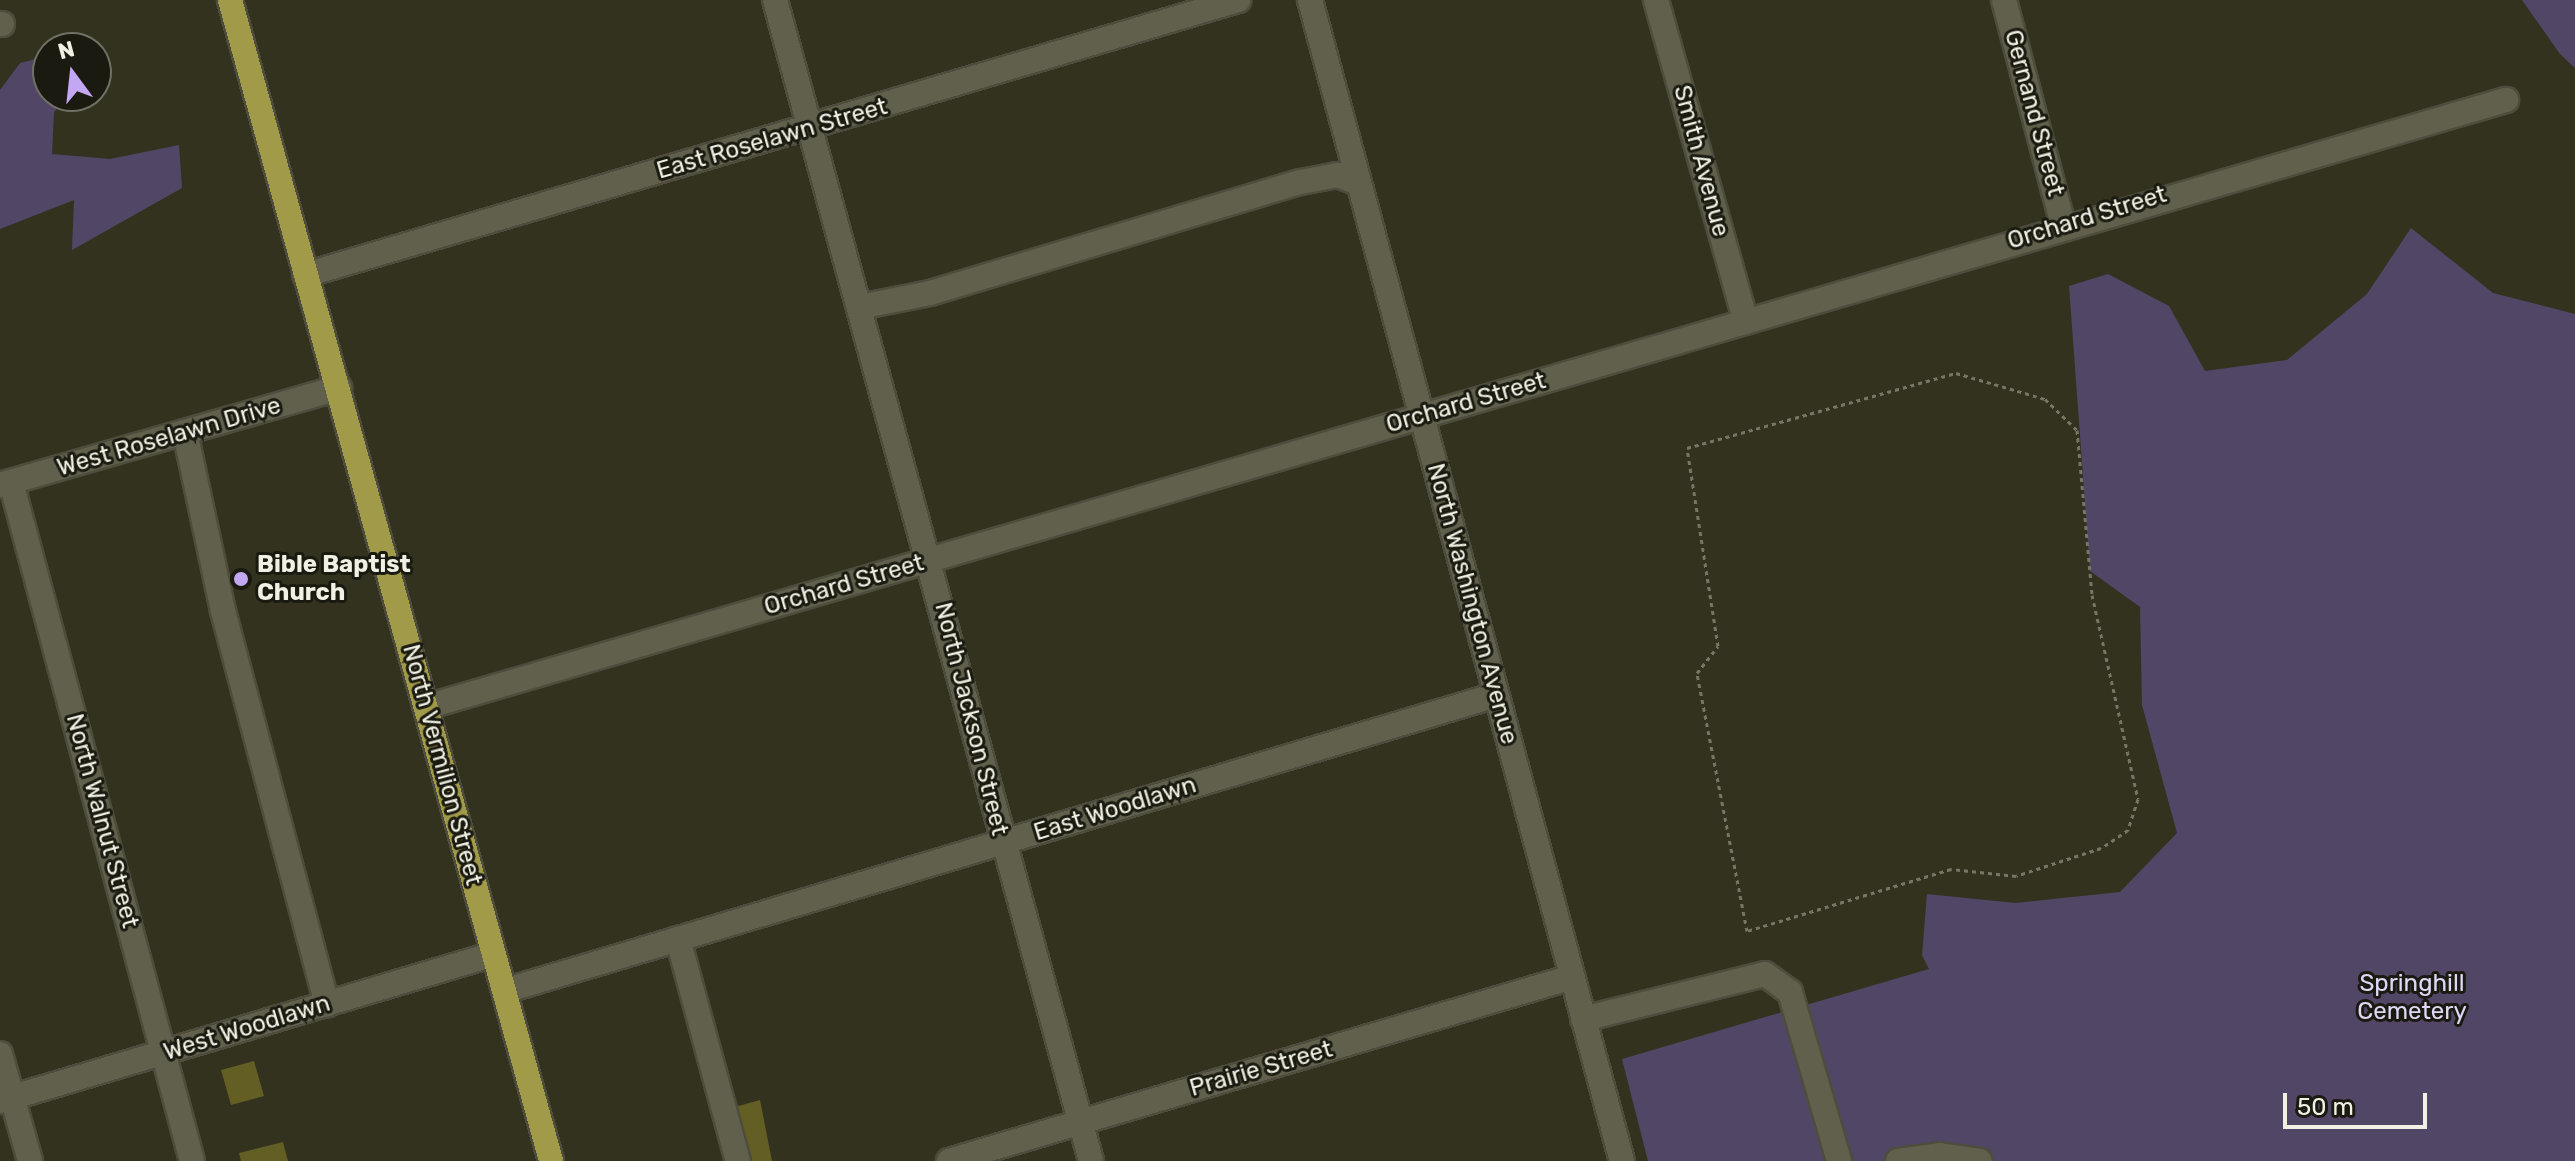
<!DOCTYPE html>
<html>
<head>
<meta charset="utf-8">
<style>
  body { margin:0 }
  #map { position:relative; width:2575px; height:1161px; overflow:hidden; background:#33321f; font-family:Rubik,sans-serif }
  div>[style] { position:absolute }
  .green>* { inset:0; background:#524667 }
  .building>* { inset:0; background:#635e23 }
  .path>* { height:3px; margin-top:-1.5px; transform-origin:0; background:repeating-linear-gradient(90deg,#777666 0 4px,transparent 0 8px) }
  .roads { filter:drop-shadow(2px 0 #4e4d3d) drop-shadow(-2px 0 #4e4d3d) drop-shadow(0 2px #4e4d3d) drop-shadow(0 -2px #4e4d3d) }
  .minor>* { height:24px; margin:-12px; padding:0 12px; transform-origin:12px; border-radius:12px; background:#61604c }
  .major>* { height:24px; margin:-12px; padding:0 12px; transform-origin:12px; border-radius:12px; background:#a19a49 }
  .dots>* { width:22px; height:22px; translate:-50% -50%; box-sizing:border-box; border:4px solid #1a1a11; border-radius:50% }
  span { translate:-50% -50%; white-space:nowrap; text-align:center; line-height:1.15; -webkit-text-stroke:6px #1a1a11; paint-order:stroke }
  .street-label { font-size:24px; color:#f1f0e4 }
  .poi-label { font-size:24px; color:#f1f0e4; font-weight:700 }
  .left { translate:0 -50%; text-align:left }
  .park-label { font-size:24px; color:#e0d6f5 }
  .north { position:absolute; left:32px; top:32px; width:80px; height:80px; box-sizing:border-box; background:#1a1a11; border:2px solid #707065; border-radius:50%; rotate:345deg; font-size:22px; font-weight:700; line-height:32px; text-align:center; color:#f1f0e4 }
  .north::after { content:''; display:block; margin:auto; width:28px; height:36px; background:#c3a7f2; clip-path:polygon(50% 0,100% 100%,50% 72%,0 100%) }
  .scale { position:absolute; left:2283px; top:1093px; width:144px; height:36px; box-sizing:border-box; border:4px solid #f1f0e4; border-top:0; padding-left:10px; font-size:24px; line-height:28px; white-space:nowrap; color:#f1f0e4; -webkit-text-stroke:6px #1a1a11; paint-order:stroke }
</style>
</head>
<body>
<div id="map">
  <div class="green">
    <div style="clip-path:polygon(2522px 0,2575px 0,2575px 68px,2560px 54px)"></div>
    <div style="clip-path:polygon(48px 56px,48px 96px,69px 96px,54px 112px,52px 154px,110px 159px,179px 145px,182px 188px,72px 250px,74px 200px,0 229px,0 90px,20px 63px)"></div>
    <div style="clip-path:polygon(2411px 228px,2493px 293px,2575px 314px,2575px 1161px,1648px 1161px,1622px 1059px,1929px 969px,1922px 955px,1927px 894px,2015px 903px,2120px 892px,2177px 833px,2142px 705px,2140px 607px,2090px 571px,2069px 286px,2108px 274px,2169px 306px,2205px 371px,2287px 360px,2367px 294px)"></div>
  </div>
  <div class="building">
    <div style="clip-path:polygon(254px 1061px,264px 1096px,231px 1105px,221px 1070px)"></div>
    <div style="clip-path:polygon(760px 1100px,772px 1161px,746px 1161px,731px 1108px)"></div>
    <div style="clip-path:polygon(283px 1142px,288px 1161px,241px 1161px,239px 1153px)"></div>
  </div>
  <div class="path">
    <div style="left:1956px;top:373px;width:93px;rotate:16.3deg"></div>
    <div style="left:2045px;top:399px;width:45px;rotate:44.1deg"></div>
    <div style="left:2077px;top:430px;width:166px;rotate:84.8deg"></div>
    <div style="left:2092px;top:595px;width:209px;rotate:77.3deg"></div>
    <div style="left:2138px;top:799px;width:33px;rotate:108deg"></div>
    <div style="left:2128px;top:830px;width:32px;rotate:146deg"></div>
    <div style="left:2101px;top:848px;width:89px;rotate:161.8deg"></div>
    <div style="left:2016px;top:876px;width:65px;rotate:-173.9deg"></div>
    <div style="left:1951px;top:869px;width:213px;rotate:163.1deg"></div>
    <div style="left:1747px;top:931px;width:263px;rotate:-101deg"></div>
    <div style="left:1697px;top:673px;width:34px;rotate:-52deg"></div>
    <div style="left:1718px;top:646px;width:200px;rotate:-98.9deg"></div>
    <div style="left:1687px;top:448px;width:279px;rotate:-15.6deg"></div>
  </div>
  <div class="roads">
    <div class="minor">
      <div style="left:775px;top:0;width:1203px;rotate:74.77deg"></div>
      <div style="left:1310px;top:0;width:1202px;rotate:74.96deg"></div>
      <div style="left:1656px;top:0;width:334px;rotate:74.4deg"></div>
      <div style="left:2004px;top:0;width:233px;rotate:75.3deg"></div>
      <div style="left:0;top:24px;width:2px"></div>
      <div style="left:305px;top:275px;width:973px;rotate:-16.42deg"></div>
      <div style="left:860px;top:307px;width:71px;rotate:-11.3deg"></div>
      <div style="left:930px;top:293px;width:387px;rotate:-16.7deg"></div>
      <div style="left:1301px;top:182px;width:37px;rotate:-11deg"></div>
      <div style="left:1337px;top:175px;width:23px;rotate:20deg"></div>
      <div style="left:185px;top:432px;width:183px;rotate:78deg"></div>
      <div style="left:223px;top:611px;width:407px;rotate:75.2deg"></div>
      <div style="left:11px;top:482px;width:703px;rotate:75.07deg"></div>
      <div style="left:0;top:485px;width:353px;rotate:-16deg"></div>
      <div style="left:426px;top:707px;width:2167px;rotate:-16.27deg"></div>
      <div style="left:678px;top:939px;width:230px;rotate:74.9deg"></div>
      <div style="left:504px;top:991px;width:1035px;rotate:-16.61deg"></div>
      <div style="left:1583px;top:1019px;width:187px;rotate:-13.9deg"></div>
      <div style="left:1765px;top:974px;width:31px;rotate:36deg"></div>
      <div style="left:1790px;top:992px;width:176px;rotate:73.8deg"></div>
      <div style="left:0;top:1054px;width:111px;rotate:74.3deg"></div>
      <div style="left:0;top:1101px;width:515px;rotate:-16.57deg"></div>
      <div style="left:949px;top:1161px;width:650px;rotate:-16.45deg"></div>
      <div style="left:1898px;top:1161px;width:42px;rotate:-8.1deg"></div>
      <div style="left:1940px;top:1155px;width:40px;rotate:8.5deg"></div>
    </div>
    <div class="major">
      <div style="left:230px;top:0;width:1205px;rotate:74.54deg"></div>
    </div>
  </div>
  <div class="dots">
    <div style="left:241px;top:579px;background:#c3a7f2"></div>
  </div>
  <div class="street-label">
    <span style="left:2034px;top:113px;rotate:75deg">Gernand Street</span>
    <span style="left:772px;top:139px;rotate:-16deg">East Roselawn Street</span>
    <span style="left:1701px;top:161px;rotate:75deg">Smith Avenue</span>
    <span style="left:2087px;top:218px;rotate:-17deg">Orchard Street</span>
    <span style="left:1466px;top:403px;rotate:-16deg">Orchard Street</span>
    <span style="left:169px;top:437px;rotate:-16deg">West Roselawn Drive</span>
    <span style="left:844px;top:585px;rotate:-16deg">Orchard Street</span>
    <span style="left:1472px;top:604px;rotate:75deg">North Washington Avenue</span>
    <span style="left:971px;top:719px;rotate:76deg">North Jackson Street</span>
    <span style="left:442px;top:765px;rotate:75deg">North Vermilion Street</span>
    <span style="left:1115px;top:809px;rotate:-17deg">East Woodlawn</span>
    <span style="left:102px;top:821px;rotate:75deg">North Walnut Street</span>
    <span style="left:247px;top:1028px;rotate:-17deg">West Woodlawn</span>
    <span style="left:1261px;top:1069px;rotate:-16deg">Prairie Street</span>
  </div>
  <div class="poi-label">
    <span class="left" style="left:257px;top:579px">Bible Baptist<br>Church</span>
  </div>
  <div class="park-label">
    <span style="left:2412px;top:998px">Springhill<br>Cemetery</span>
  </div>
  <div class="north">N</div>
  <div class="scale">50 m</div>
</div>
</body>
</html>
